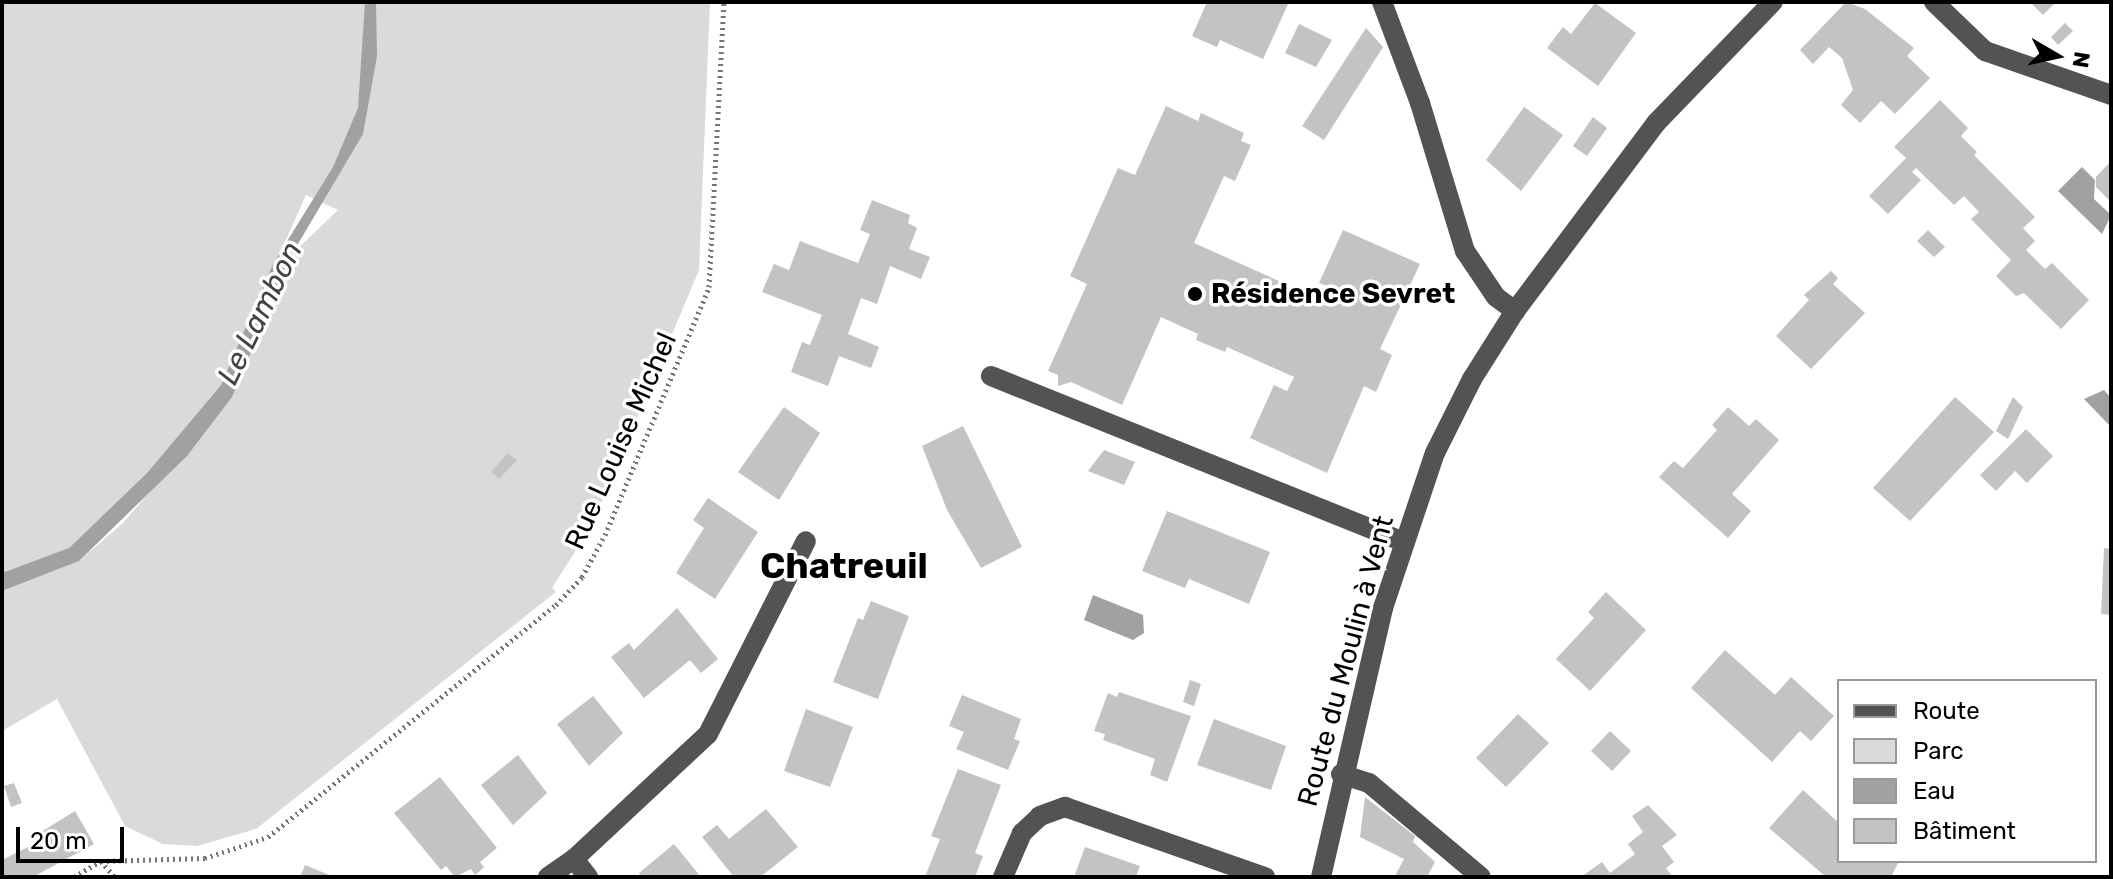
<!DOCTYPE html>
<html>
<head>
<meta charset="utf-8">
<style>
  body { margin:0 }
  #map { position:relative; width:2113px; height:879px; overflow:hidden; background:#fff; font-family:Rubik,sans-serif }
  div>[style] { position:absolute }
  .green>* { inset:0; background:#dadada }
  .water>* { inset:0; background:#a1a1a1 }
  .building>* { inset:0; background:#c3c3c3 }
  .path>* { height:5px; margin-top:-2.5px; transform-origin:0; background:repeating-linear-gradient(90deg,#757575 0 2px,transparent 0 6px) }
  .minor>* { height:20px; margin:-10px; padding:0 10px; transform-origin:10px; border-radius:10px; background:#535353 }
  .dots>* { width:22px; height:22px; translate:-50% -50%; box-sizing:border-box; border:4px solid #fff; border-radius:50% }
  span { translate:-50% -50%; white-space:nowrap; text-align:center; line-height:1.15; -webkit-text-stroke:7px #fff; paint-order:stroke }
  .poi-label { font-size:28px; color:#000; font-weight:700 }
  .left { translate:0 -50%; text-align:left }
  .street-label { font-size:28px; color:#000 }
  .water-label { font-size:30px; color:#424242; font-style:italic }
  .district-label { font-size:36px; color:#000; font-weight:700 }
  .frame { position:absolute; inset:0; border:4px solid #000; pointer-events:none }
  .legend { position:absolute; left:1837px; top:679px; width:260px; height:184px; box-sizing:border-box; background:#fff; border:2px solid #999; margin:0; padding:10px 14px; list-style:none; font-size:24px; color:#000 }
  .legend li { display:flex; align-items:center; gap:16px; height:40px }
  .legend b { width:40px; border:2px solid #999 }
  .north { position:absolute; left:2017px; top:16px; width:80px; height:80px; -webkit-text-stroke:6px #fff; paint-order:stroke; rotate:99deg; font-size:22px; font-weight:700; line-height:32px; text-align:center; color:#000 }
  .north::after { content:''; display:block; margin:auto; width:28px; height:36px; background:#000; clip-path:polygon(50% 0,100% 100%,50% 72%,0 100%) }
  .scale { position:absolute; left:16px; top:827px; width:108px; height:36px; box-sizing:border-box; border:4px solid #000; border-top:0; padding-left:10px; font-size:24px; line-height:28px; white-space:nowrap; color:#000; -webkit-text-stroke:6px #fff; paint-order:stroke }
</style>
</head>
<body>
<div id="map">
  <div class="green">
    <div style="clip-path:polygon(2px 2px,710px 2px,699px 270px,592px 525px,552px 588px,556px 592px,256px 829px,197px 846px,163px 844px,125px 826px,57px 699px,2px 731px,2px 591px,79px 561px,123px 523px,231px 397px,292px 254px,338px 210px,306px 195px,221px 385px,147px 473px,68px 549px,2px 573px)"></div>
  </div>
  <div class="water">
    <div style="clip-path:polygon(365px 2px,376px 2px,377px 56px,363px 134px,292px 254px,232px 397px,187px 456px,79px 561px,2px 591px,2px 573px,69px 548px,147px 473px,221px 385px,273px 264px,333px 167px,358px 108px)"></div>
    <div style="clip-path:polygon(2082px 167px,2095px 180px,2094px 199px,2111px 215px,2102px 234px,2058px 191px)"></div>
    <div style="clip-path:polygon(2104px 390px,2111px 398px,2111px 427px,2084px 399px)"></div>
    <div style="clip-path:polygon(1093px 595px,1143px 615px,1144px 633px,1133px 640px,1084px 620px)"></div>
  </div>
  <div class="building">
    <div style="clip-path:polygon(1207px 2px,1289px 2px,1263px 59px,1220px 40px,1217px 47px,1192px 36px)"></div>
    <div style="clip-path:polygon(1846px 2px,1865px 9px,1914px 48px,1907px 56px,1930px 78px,1895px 114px,1881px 101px,1860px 123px,1841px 105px,1853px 90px,1842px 58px,1829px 47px,1813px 64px,1800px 50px)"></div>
    <div style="clip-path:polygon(2030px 2px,2056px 2px,2043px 15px)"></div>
    <div style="clip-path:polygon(1595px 3px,1636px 33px,1598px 86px,1547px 48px,1563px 27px,1571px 34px)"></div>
    <div style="clip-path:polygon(2065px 23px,2073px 31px,2058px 45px,2051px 37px)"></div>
    <div style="clip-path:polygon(1299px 24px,1332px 40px,1316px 67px,1285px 53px)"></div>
    <div style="clip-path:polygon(1366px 28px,1383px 47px,1324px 140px,1302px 126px)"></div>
    <div style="clip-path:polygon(1940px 100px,1968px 128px,1961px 136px,1977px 152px,1974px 155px,2035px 217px,2023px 228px,2035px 241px,2026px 250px,2045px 269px,2052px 263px,2089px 300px,2061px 329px,2024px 293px,2016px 296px,1996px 276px,2011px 260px,1971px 219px,1979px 212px,1964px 196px,1954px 205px,1916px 168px,1912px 172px,1921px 180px,1888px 214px,1869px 196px,1906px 158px,1894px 147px)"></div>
    <div style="clip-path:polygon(1166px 106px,1198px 121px,1201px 113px,1244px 133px,1241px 141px,1251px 145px,1235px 181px,1224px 176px,1194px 243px,1324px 301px,1330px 287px,1319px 283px,1343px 230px,1420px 264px,1380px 349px,1392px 355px,1376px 392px,1364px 386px,1327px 473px,1250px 438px,1274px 385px,1287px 391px,1294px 377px,1227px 347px,1225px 352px,1196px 340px,1198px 334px,1161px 317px,1122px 405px,1071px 382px,1058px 386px,1058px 375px,1048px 371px,1087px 284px,1070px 276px,1118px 168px,1135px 175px)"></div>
    <div style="clip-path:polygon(1524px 107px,1563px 135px,1521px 191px,1486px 160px)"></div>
    <div style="clip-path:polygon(1593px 117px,1607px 128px,1587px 156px,1573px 146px)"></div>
    <div style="clip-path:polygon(2111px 161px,2111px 202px,2096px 187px,2096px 177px)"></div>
    <div style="clip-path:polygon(872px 200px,910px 215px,908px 223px,917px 228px,909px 249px,930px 257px,921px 279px,890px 266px,877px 304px,861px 298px,848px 334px,879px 347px,871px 368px,839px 356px,828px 386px,791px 372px,802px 342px,810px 345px,822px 315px,762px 292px,774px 264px,789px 270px,800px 241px,858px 263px,870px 234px,860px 230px)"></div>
    <div style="clip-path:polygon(1928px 230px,1945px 247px,1934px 257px,1917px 241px)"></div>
    <div style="clip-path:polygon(1831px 271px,1838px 278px,1833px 284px,1865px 313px,1811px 369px,1776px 336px,1809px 300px,1804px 295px)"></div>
    <div style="clip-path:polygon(1955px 397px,1994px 432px,1910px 521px,1873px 488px)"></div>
    <div style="clip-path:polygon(2013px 397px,2023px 407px,2008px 439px,1996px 431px)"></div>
    <div style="clip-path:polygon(784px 407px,820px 433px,779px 500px,738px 472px)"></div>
    <div style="clip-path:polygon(1728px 407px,1749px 426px,1756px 419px,1779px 440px,1732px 494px,1751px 511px,1728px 538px,1659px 477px,1674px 461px,1683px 468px,1717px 430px,1712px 425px)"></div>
    <div style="clip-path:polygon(963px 426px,1022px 547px,981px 568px,947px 510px,922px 446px)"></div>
    <div style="clip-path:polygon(2026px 429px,2053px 456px,2027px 483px,2015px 471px,1996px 491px,1980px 475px)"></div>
    <div style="clip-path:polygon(1104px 450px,1135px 462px,1124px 485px,1088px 471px)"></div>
    <div style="clip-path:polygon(508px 453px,517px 460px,499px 479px,491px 472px)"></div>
    <div style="clip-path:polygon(708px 498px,758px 532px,715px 599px,676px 573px,704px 528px,693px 520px)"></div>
    <div style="clip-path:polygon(1167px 511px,1270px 552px,1249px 604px,1189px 579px,1185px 588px,1142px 571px)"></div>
    <div style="clip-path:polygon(2104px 548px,2111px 549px,2111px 615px,2101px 614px)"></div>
    <div style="clip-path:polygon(1606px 592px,1646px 630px,1590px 691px,1556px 659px,1594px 618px,1588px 612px)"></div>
    <div style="clip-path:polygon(871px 601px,909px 616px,878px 699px,833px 682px,858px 618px,863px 620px)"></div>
    <div style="clip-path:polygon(677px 608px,718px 659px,701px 673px,690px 660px,644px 698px,611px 657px,629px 643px,634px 650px)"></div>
    <div style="clip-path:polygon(1725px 650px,1775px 695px,1791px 677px,1834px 716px,1811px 741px,1800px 731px,1772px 762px,1691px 688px)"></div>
    <div style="clip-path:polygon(1190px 680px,1201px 684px,1194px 706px,1183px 702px)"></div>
    <div style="clip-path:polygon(1119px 692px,1191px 716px,1167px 782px,1150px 775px,1155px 759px,1103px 740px,1105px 734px,1094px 731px,1108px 693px,1117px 697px)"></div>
    <div style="clip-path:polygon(962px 695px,1021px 719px,1014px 739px,1020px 741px,1008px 770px,956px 749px,964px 732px,949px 726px)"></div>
    <div style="clip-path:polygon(593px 696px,623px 733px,589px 766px,557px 724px)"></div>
    <div style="clip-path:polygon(806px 709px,853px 727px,830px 787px,784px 771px)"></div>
    <div style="clip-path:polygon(1518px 714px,1549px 743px,1506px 787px,1476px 758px)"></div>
    <div style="clip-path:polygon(1214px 719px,1286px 746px,1271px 790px,1197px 765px)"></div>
    <div style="clip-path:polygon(1610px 731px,1631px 751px,1612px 771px,1591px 751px)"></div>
    <div style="clip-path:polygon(518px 755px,547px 793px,513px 825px,481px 785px)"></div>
    <div style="clip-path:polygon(958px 769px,1001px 785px,975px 853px,983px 856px,975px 877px,925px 877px,940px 839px,931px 836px)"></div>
    <div style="clip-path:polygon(440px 777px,497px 848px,480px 862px,484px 867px,475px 875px,471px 869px,455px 877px,446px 866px,441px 870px,394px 813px)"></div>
    <div style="clip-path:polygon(14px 783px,22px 803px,11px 807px,4px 786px)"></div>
    <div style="clip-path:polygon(1803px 790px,1839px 823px,1839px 861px,1899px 861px,1891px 877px,1826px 877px,1769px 828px)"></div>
    <div style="clip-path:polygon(1365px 797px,1415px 836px,1413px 842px,1435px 862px,1427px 877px,1395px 876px,1404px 859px,1360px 837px)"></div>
    <div style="clip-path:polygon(1648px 805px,1677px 835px,1662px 846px,1674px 862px,1666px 868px,1673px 877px,1581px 877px,1602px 862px,1610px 873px,1635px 854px,1628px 844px,1643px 832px,1632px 816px)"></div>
    <div style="clip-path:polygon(766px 809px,798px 847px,760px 877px,734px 877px,702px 837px,717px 825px,729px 839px)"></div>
    <div style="clip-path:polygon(75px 811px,94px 844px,33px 877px,2px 877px,2px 860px,36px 843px,41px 832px)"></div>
    <div style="clip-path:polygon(674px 844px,701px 877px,642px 877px,639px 873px)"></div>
    <div style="clip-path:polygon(1085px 847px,1140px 866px,1136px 877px,1074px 877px)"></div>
    <div style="clip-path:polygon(305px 865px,334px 877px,300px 877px)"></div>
  </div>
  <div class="path">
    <div style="left:101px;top:861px;width:21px;rotate:49deg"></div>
    <div style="left:74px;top:877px;width:31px;rotate:-31deg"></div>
    <div style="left:101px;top:861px;width:104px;rotate:-1.7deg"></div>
    <div style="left:205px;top:858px;width:66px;rotate:-18.4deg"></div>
    <div style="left:268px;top:837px;width:370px;rotate:-38.9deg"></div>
    <div style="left:556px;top:605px;width:38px;rotate:-47deg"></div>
    <div style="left:582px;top:577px;width:48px;rotate:-61.3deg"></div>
    <div style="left:605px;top:535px;width:269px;rotate:-67.2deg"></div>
    <div style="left:709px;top:287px;width:285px;rotate:-87deg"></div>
  </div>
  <div class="minor">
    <div style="left:1382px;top:2px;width:108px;rotate:69.4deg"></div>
    <div style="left:1420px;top:103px;width:155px;rotate:73.1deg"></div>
    <div style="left:1465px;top:251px;width:55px;rotate:56deg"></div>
    <div style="left:1496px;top:297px;width:24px;rotate:36deg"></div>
    <div style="left:1934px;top:2px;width:71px;rotate:43.9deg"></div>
    <div style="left:1985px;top:51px;width:133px;rotate:19.2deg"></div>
    <div style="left:991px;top:376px;width:445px;rotate:21.9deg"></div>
    <div style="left:1341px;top:774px;width:29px;rotate:18deg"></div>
    <div style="left:1369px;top:783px;width:146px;rotate:40deg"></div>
    <div style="left:548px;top:877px;width:32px;rotate:-35deg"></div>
    <div style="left:588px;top:877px;width:23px;rotate:-128deg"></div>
    <div style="left:574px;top:859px;width:183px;rotate:-43deg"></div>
    <div style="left:708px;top:734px;width:216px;rotate:-63.1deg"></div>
    <div style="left:1003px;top:877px;width:48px;rotate:-66.6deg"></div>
    <div style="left:1022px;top:833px;width:25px;rotate:-43deg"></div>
    <div style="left:1040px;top:816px;width:27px;rotate:-20deg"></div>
    <div style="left:1065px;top:807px;width:212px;rotate:19.3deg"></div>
    <div style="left:1321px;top:877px;width:276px;rotate:-77deg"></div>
    <div style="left:1383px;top:608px;width:163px;rotate:-71.5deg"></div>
    <div style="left:1435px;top:453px;width:83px;rotate:-63.4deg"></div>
    <div style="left:1472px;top:379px;width:80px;rotate:-57.7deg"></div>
    <div style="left:1515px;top:311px;width:235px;rotate:-53.1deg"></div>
    <div style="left:1656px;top:123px;width:168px;rotate:-46deg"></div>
  </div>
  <div class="dots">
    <div style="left:1195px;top:294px;background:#000"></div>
  </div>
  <div class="poi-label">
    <span class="left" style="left:1211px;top:294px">Résidence Sevret</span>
  </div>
  <div class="street-label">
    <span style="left:621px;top:441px;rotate:-66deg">Rue Louise Michel</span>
    <span style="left:1346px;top:661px;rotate:-75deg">Route du Moulin à Vent</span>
  </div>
  <div class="water-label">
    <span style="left:260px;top:313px;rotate:-64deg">Le Lambon</span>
  </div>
  <div class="district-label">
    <span style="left:844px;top:566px">Chatreuil</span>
  </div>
  <div class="frame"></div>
  <ul class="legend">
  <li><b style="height:10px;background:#535353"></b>Route</li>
  <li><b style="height:22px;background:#dadada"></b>Parc</li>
  <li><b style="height:22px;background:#a1a1a1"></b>Eau</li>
  <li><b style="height:22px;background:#c3c3c3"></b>Bâtiment</li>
  </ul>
  <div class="north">N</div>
  <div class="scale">20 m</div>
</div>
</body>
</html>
